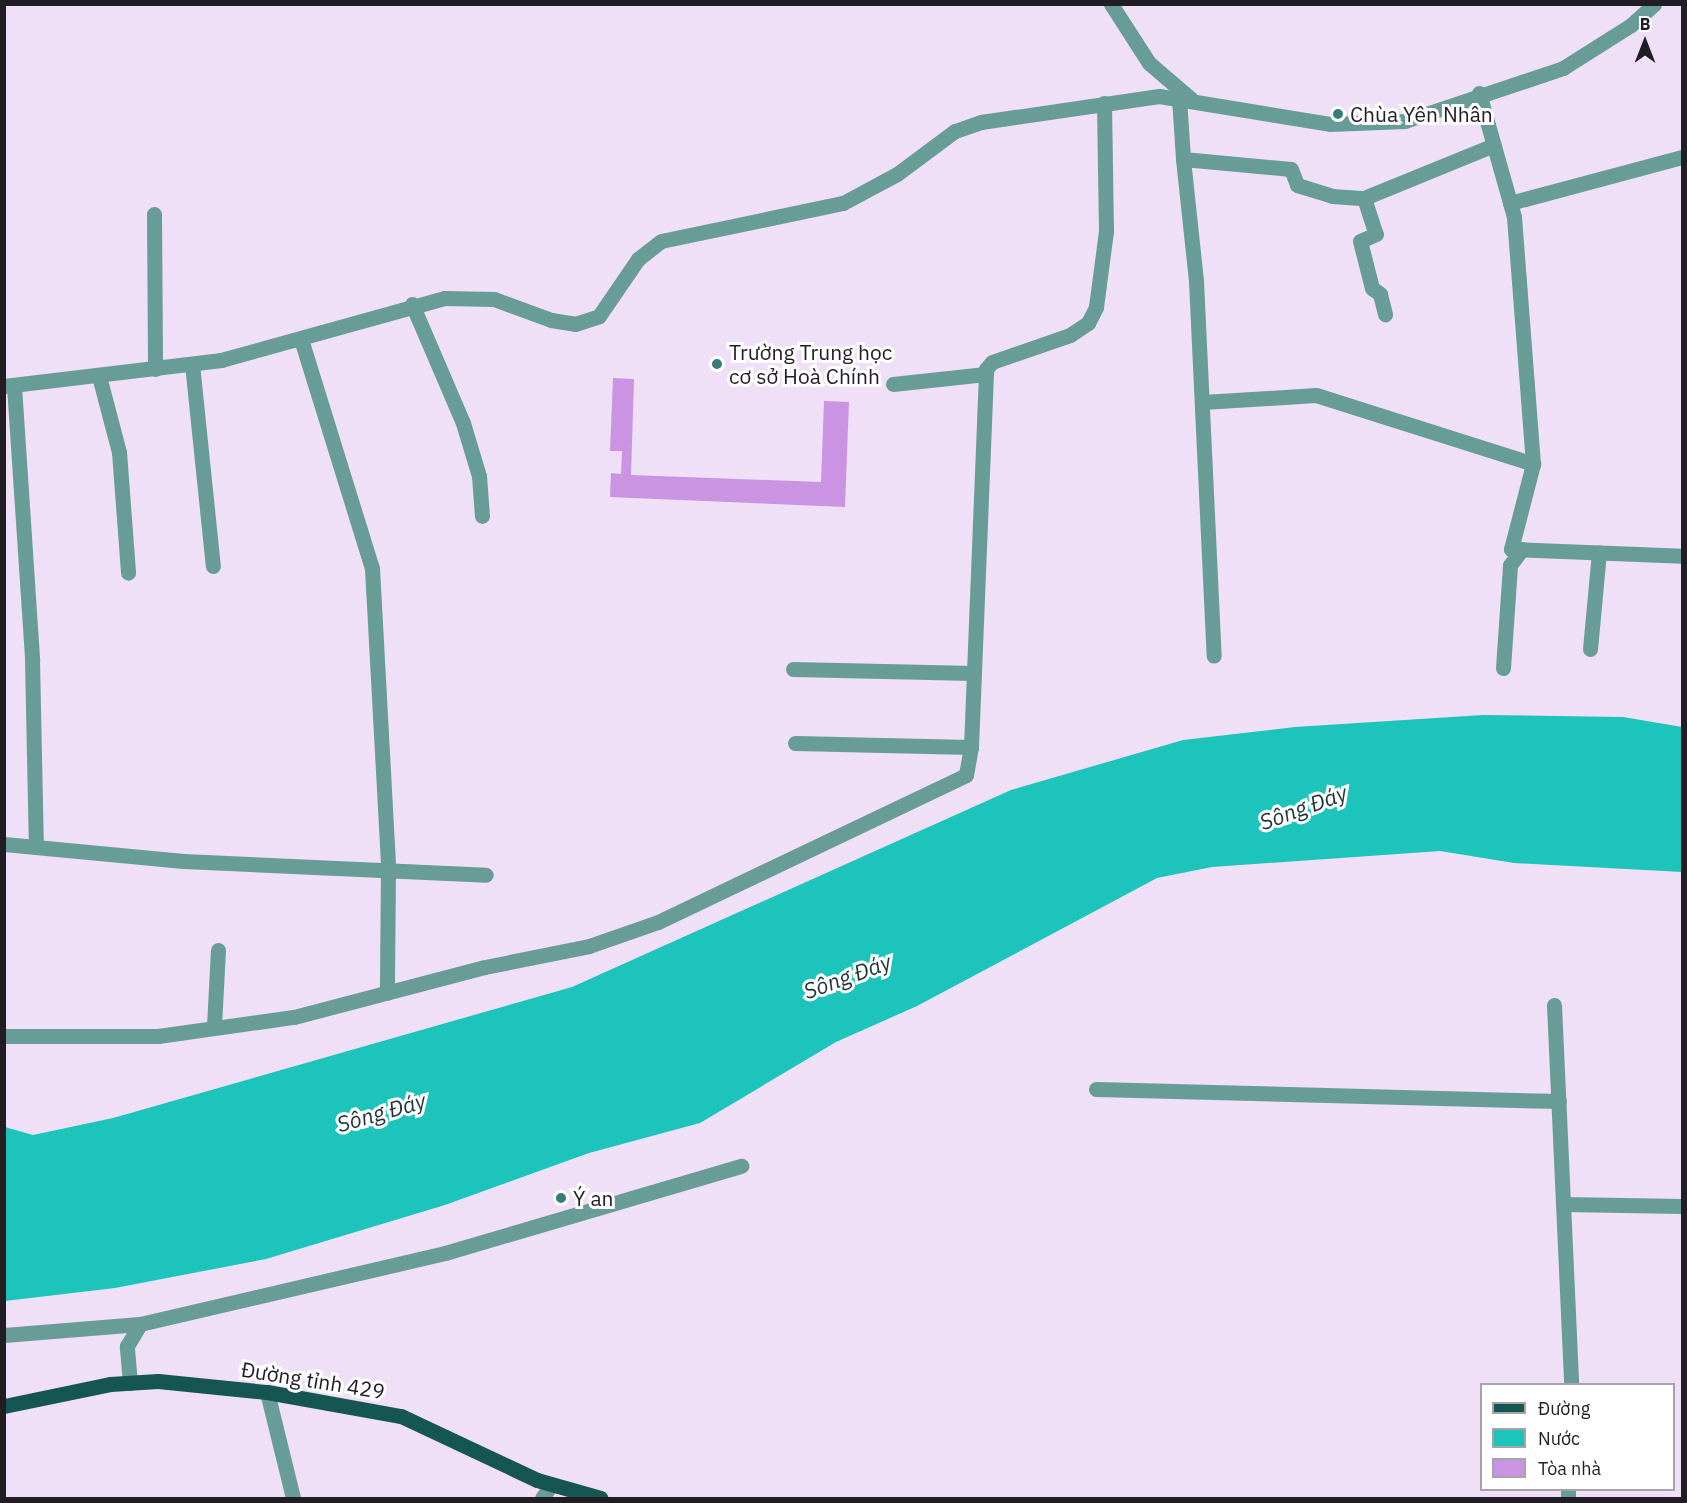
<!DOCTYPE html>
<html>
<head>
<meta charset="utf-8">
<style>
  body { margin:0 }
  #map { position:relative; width:1687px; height:1503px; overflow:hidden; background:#efdff7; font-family:"IBM Plex Sans",sans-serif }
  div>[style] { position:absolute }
  .water>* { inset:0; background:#1cc4bc }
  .building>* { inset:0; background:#ca94e3 }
  .minor>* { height:15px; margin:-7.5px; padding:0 7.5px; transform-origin:7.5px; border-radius:7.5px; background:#679c97 }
  .major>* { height:15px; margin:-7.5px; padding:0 7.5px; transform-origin:7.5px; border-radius:7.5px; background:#155652 }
  .dots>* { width:16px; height:16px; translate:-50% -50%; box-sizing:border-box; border:3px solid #fff; border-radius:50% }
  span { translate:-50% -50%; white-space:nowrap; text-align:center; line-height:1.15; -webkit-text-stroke:6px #fff; paint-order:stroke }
  .poi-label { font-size:21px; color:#221c25 }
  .left { translate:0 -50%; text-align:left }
  .street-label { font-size:21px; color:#221c25 }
  .water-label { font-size:22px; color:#1d3634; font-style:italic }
  .frame { position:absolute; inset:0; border:6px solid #221c25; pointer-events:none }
  .legend { position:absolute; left:1480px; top:1383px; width:195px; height:108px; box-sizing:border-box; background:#fff; border:2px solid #a7a4a8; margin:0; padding:8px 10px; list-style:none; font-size:18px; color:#221c25 }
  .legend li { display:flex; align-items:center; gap:12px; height:30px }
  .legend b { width:30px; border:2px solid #a7a4a8 }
  .north { position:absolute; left:1615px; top:12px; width:60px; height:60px; -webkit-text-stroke:4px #fff; paint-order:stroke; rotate:0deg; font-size:16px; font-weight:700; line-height:24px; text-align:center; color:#221c25 }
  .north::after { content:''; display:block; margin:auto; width:21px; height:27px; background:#221c25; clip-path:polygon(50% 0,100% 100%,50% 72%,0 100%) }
</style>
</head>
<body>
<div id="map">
  <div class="water">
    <div style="clip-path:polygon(1483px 715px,1623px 717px,1682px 727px,1682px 872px,1514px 863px,1440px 851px,1212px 867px,1157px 878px,917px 1006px,836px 1042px,700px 1123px,589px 1153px,445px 1205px,266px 1259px,115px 1288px,5px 1301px,5px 1127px,33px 1135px,113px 1118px,572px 987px,1011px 790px,1183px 740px,1295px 727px)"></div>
  </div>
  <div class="building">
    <div style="clip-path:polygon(613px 378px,634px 379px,631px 475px,821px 482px,824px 401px,849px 402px,845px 507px,610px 497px,611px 473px,621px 474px,622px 451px,610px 451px)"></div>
  </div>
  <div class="minor">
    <div style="left:1111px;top:4px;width:70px;rotate:57.2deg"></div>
    <div style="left:1149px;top:63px;width:55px;rotate:40.6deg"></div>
    <div style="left:1479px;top:93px;width:129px;rotate:74.2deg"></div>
    <div style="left:1514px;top:217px;width:248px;rotate:85.6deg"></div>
    <div style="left:1533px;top:464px;width:88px;rotate:104.5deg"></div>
    <div style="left:1511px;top:549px;width:171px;rotate:2.3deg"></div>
    <div style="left:1179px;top:98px;width:61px;rotate:86.2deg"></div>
    <div style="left:1183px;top:159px;width:108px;rotate:5.3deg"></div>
    <div style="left:1291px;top:169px;width:17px;rotate:69deg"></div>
    <div style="left:1297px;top:185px;width:37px;rotate:17deg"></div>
    <div style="left:1332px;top:196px;width:32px;rotate:4deg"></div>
    <div style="left:1364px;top:198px;width:140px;rotate:-22.2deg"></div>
    <div style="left:1183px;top:159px;width:123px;rotate:83.9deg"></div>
    <div style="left:1196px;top:281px;width:375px;rotate:87.3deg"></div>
    <div style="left:1364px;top:198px;width:38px;rotate:72deg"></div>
    <div style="left:1376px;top:234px;width:17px;rotate:156deg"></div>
    <div style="left:1360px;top:241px;width:49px;rotate:75.7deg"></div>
    <div style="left:1372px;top:288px;width:10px;rotate:37deg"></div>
    <div style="left:1380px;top:294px;width:21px;rotate:76deg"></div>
    <div style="left:1510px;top:203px;width:178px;rotate:-15deg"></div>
    <div style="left:154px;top:214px;width:155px;rotate:89.6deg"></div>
    <div style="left:412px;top:304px;width:129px;rotate:66.8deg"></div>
    <div style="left:463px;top:423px;width:55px;rotate:73.2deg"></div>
    <div style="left:479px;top:476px;width:40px;rotate:85.7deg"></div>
    <div style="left:301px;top:339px;width:240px;rotate:72.8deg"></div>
    <div style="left:372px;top:568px;width:299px;rotate:86.9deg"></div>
    <div style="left:388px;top:867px;width:126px;rotate:90.5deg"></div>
    <div style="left:192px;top:364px;width:203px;rotate:84.1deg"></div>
    <div style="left:99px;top:376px;width:79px;rotate:75.3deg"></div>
    <div style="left:119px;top:452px;width:121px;rotate:85.7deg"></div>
    <div style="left:893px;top:384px;width:93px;rotate:-6.2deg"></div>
    <div style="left:4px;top:386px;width:219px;rotate:-6.8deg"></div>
    <div style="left:221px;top:360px;width:232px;rotate:-15.5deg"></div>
    <div style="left:445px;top:298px;width:49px;rotate:1.2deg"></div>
    <div style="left:494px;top:299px;width:61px;rotate:20.2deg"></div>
    <div style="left:551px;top:320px;width:24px;rotate:9deg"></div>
    <div style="left:575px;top:324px;width:25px;rotate:-18deg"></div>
    <div style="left:599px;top:316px;width:69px;rotate:-55.6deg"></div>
    <div style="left:638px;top:259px;width:29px;rotate:-38deg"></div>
    <div style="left:661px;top:241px;width:186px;rotate:-11.8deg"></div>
    <div style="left:843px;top:203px;width:61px;rotate:-28.2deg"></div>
    <div style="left:897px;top:174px;width:72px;rotate:-36.6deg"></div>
    <div style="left:955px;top:131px;width:28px;rotate:-19deg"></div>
    <div style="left:981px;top:122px;width:180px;rotate:-8.3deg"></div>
    <div style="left:1159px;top:96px;width:173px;rotate:9.3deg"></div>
    <div style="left:1330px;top:124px;width:75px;rotate:-2.3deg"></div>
    <div style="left:1405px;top:121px;width:167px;rotate:-18.5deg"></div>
    <div style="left:1563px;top:68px;width:80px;rotate:-32.3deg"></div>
    <div style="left:1631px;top:25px;width:31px;rotate:-42deg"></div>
    <div style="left:14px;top:386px;width:275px;rotate:86.2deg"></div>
    <div style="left:32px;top:660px;width:187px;rotate:88.8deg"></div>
    <div style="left:1203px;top:402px;width:113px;rotate:-3.5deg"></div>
    <div style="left:1316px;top:395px;width:228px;rotate:17.6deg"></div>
    <div style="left:1590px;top:649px;width:97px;rotate:-84.7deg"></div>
    <div style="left:1503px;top:668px;width:103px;rotate:-86.1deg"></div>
    <div style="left:1510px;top:565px;width:20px;rotate:-53deg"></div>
    <div style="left:793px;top:669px;width:180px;rotate:1.3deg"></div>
    <div style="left:795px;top:743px;width:176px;rotate:1.3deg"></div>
    <div style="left:4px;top:844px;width:180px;rotate:5.4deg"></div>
    <div style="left:183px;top:861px;width:303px;rotate:2.6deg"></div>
    <div style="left:1554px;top:1005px;width:379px;rotate:87.4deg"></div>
    <div style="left:214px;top:1026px;width:76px;rotate:-87deg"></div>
    <div style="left:4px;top:1036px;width:154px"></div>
    <div style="left:158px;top:1036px;width:137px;rotate:-8deg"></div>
    <div style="left:294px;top:1017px;width:197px;rotate:-14.7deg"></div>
    <div style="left:485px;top:967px;width:106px;rotate:-11.4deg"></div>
    <div style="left:589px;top:946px;width:73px;rotate:-19.2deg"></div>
    <div style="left:658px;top:922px;width:341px;rotate:-25.5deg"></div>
    <div style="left:966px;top:775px;width:28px;rotate:-80deg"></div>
    <div style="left:971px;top:747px;width:378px;rotate:-87.7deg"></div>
    <div style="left:986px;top:369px;width:9px;rotate:-49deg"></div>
    <div style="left:992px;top:362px;width:83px;rotate:-19.1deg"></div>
    <div style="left:1070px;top:335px;width:22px;rotate:-34deg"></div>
    <div style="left:1088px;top:323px;width:18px;rotate:-63deg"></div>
    <div style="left:1096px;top:307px;width:77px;rotate:-82.5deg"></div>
    <div style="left:1106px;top:231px;width:128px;rotate:-90.9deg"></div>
    <div style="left:1096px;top:1089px;width:463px;rotate:1.5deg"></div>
    <div style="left:1563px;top:1204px;width:119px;rotate:1deg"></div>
    <div style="left:4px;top:1335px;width:136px;rotate:-4.6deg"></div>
    <div style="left:130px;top:1383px;width:37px;rotate:-95deg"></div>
    <div style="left:127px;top:1346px;width:26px;rotate:-59deg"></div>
    <div style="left:140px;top:1324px;width:313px;rotate:-13.1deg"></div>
    <div style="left:445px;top:1253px;width:309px;rotate:-16.4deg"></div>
    <div style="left:267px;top:1392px;width:109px;rotate:76.2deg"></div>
    <div style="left:542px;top:1498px;width:16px;rotate:-55deg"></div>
    <div style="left:1568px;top:1498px;width:8px;rotate:-90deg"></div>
  </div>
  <div class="major">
    <div style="left:4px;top:1406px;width:108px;rotate:-11.7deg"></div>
    <div style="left:110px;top:1384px;width:48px;rotate:-3.6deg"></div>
    <div style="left:158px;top:1381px;width:110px;rotate:5.8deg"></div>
    <div style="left:267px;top:1392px;width:136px;rotate:10.2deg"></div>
    <div style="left:401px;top:1416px;width:150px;rotate:25.2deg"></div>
    <div style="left:537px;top:1480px;width:66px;rotate:15.9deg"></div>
  </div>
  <div class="dots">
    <div style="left:1338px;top:114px;background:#367e79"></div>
    <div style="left:717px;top:364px;background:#367e79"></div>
    <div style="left:561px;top:1198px;background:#367e79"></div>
  </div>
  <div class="poi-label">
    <span class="left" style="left:1350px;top:114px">Chùa Yên Nhân</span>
    <span class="left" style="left:729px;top:364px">Trường Trung học<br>cơ sở Hoà Chính</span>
    <span class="left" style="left:573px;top:1198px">Ý an</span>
  </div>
  <div class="street-label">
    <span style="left:313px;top:1380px;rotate:9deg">Đường tỉnh 429</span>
  </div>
  <div class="water-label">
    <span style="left:1303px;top:807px;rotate:-20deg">Sông Đáy</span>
    <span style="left:847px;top:976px;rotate:-20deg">Sông Đáy</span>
    <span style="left:381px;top:1112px;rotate:-16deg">Sông Đáy</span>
  </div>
  <div class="frame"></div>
  <ul class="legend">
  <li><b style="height:8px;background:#155652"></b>Đường</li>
  <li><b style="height:16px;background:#1cc4bc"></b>Nước</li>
  <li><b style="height:16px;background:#ca94e3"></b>Tòa nhà</li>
  </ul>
  <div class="north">B</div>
</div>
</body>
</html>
